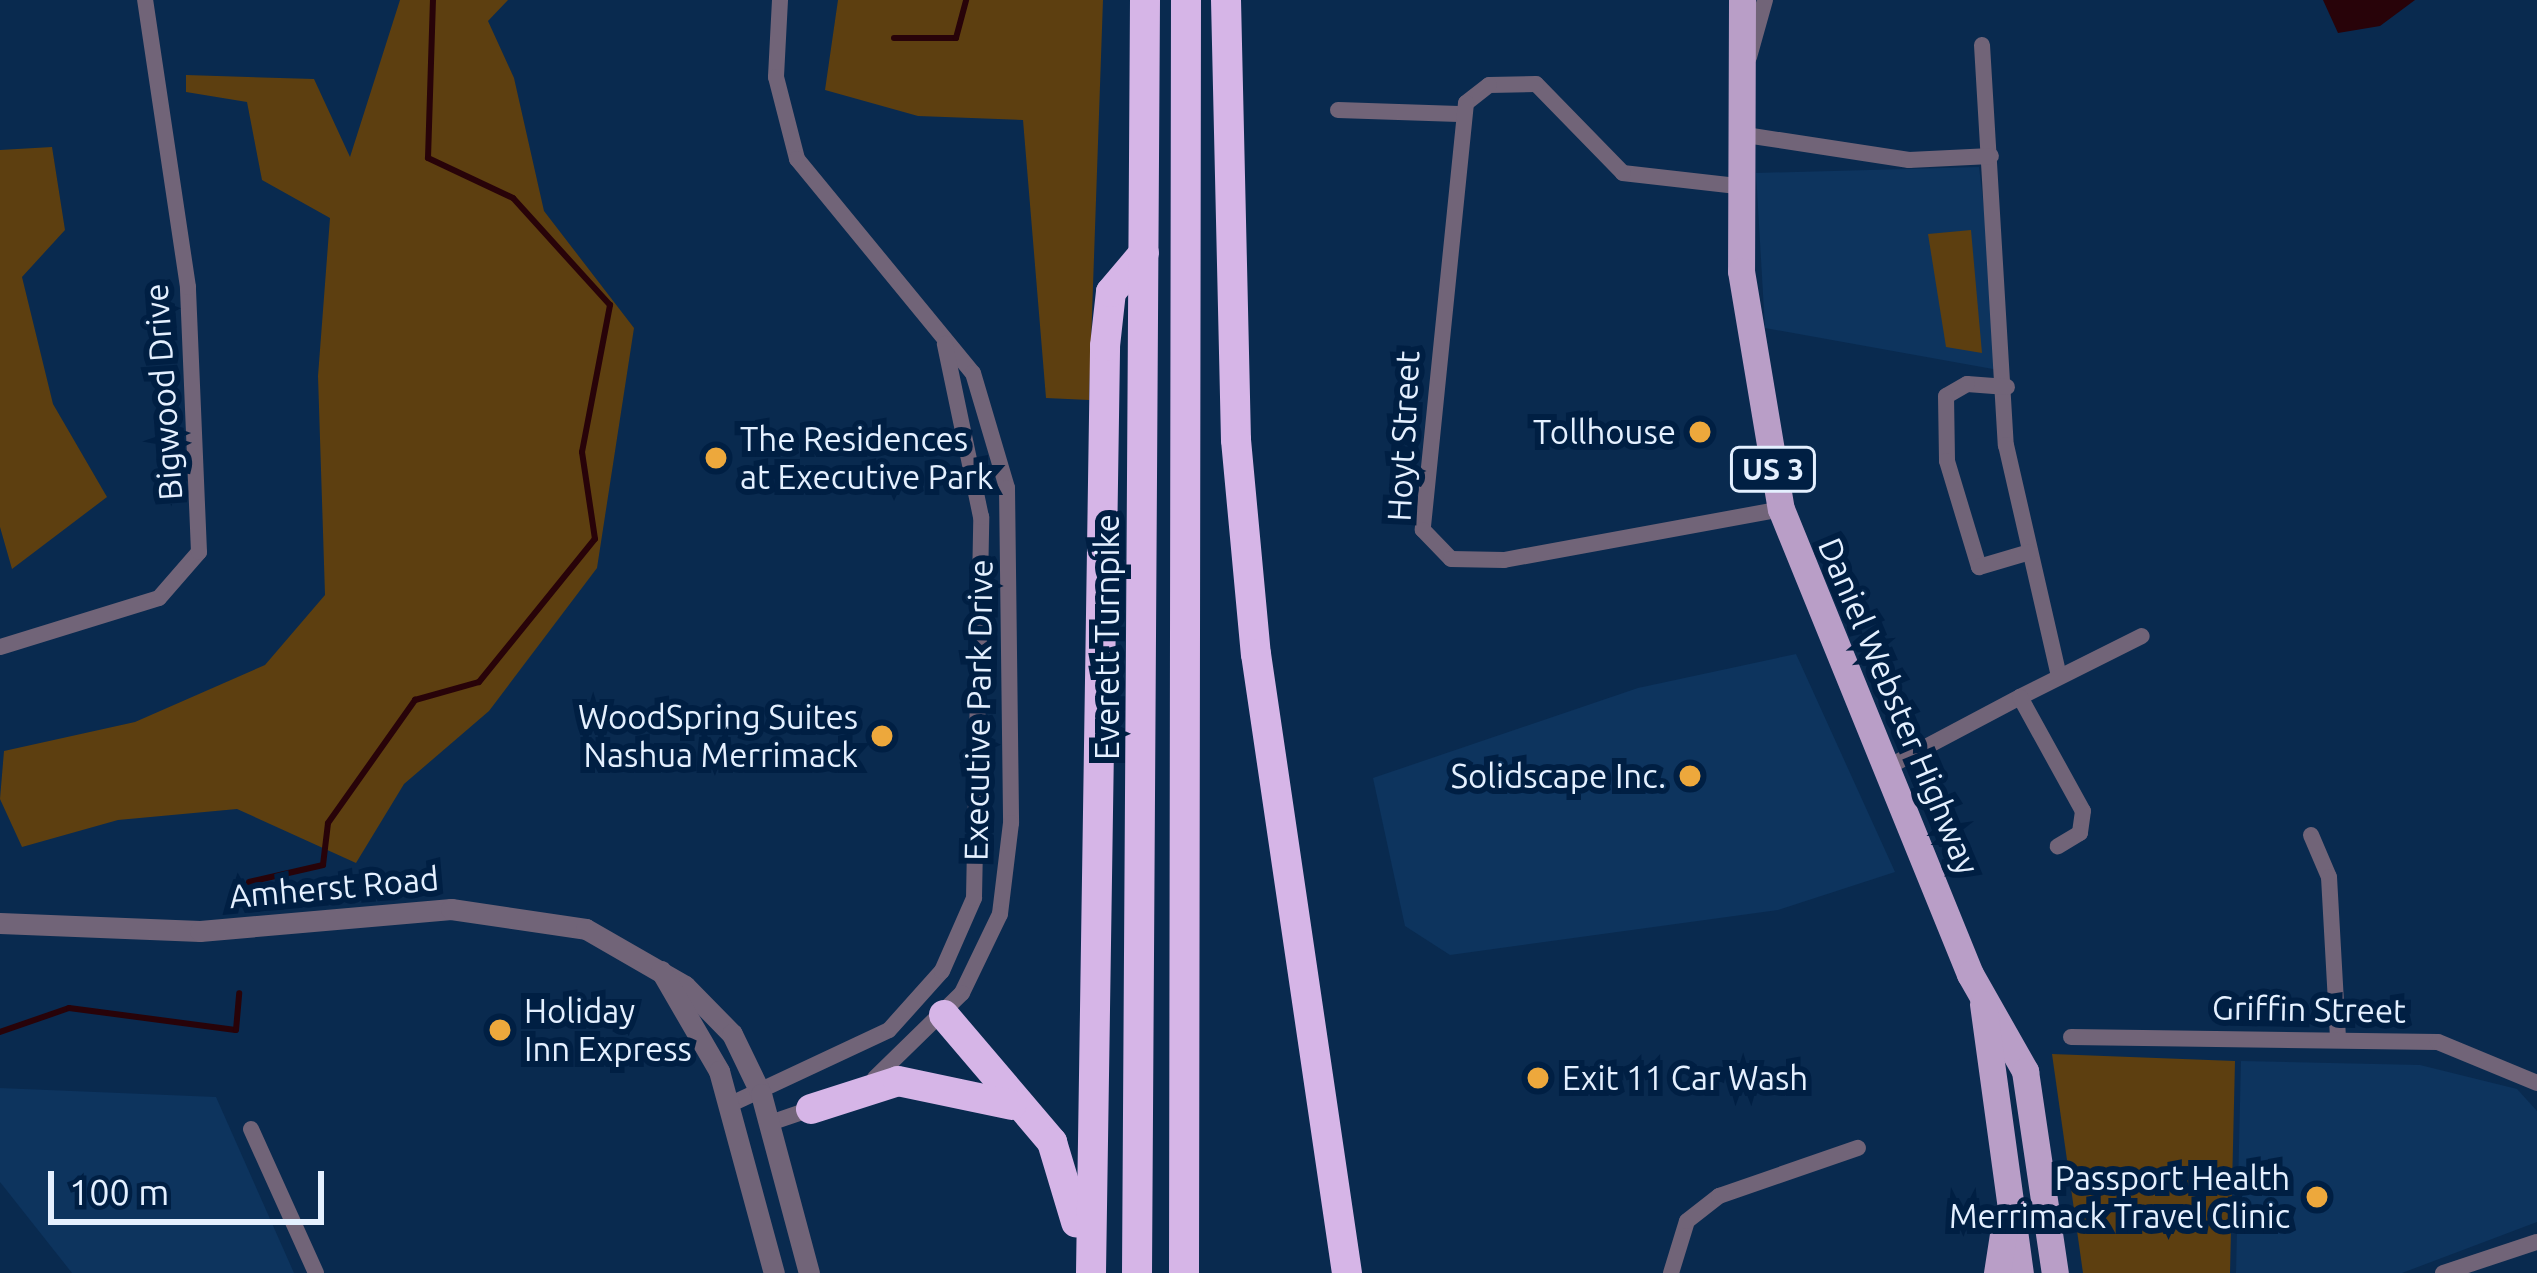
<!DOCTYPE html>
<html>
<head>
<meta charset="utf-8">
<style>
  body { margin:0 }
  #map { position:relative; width:2537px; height:1273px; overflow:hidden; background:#092a4f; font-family:Ubuntu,sans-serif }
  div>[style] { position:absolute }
  .built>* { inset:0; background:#0d345e }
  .green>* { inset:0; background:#5d3f10 }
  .water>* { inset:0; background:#280309 }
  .stream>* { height:6px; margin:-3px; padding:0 3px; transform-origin:3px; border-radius:3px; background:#280309 }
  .minor>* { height:16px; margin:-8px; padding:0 8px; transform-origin:8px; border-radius:8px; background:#716478 }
  .tertiary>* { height:21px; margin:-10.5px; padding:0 10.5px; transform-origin:10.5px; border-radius:10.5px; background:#716478 }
  .primary>* { height:27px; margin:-13.5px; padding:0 13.5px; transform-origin:13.5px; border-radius:13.5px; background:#b99ec7 }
  .motorway>* { height:30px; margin:-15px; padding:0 15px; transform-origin:15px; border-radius:15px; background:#d6b5e7 }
  .dots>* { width:33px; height:33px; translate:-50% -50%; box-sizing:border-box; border:6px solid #001f43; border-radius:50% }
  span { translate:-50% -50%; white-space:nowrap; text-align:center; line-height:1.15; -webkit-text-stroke:12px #001f43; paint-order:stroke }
  .shield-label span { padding:3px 9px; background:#001f43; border:3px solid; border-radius:9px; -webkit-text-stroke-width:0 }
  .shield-label { font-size:30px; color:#e4f0ff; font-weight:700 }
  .street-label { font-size:33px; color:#e4f0ff }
  .poi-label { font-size:33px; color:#e4f0ff }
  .right { translate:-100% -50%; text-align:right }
  .left { translate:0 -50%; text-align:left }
  .scale { position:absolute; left:48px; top:1171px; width:276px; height:54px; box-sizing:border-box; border:6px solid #e4f0ff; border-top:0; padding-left:15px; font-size:36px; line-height:42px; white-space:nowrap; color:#e4f0ff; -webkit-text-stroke:9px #001f43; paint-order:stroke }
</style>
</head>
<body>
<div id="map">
  <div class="built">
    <div style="clip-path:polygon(1979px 167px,2004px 371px,1765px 328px,1756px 173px)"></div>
    <div style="clip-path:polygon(1796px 654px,1895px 872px,1778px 910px,1450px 955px,1405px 926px,1373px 778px,1638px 688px)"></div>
    <div style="clip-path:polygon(2241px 1061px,2420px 1065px,2517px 1089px,2537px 1111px,2537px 1222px,2402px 1273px,2236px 1273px)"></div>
    <div style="clip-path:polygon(0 1088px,216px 1097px,294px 1273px,72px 1273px,0 1182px)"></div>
  </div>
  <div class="green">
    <div style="clip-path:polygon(400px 0,508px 0,488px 21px,514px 78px,544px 211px,634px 328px,597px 568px,489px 711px,404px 784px,356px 863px,237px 809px,118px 820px,22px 847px,0 799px,4px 751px,135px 722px,265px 665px,325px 595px,318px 376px,330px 218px,262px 180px,247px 102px,186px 92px,186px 75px,314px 79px,350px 157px)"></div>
    <div style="clip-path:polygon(838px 0,1103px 0,1089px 400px,1046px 398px,1023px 120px,918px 116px,825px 90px)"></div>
    <div style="clip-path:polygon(52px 147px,65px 230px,22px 277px,53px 404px,107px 497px,12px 569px,0 527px,0 150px)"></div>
    <div style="clip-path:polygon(1971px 230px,1982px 353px,1946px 347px,1928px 234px)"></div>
    <div style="clip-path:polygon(2052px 1054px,2235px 1061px,2230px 1273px,2083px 1273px)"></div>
  </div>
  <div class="water">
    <div style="clip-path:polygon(2323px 0,2415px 0,2380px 26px,2338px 33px)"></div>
  </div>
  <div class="stream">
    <div style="left:894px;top:38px;width:62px"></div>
    <div style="left:956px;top:38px;width:39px;rotate:-75deg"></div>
    <div style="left:249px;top:882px;width:76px;rotate:-12.9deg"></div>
    <div style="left:323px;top:865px;width:42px;rotate:-83.2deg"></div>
    <div style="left:328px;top:823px;width:151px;rotate:-54.7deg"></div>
    <div style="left:415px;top:700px;width:66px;rotate:-15.7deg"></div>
    <div style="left:479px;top:682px;width:184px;rotate:-51deg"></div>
    <div style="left:595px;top:539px;width:88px;rotate:-98.5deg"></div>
    <div style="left:582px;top:452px;width:150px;rotate:-79.2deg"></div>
    <div style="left:610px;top:305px;width:144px;rotate:-132.2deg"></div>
    <div style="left:513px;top:198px;width:94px;rotate:-154.8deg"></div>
    <div style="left:428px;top:158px;width:158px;rotate:-88.2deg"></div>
    <div style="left:0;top:1032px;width:73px;rotate:-19.2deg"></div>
    <div style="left:69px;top:1008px;width:168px;rotate:7.5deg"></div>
    <div style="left:236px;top:1030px;width:37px;rotate:-85deg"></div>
  </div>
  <div class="minor">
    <div style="left:780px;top:0;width:77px;rotate:93deg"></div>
    <div style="left:776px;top:77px;width:85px;rotate:75.6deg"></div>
    <div style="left:797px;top:159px;width:277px;rotate:50.6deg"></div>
    <div style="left:973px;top:373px;width:120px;rotate:73.5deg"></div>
    <div style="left:1007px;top:488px;width:335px;rotate:89.3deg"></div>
    <div style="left:1011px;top:823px;width:92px;rotate:96.9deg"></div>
    <div style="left:1000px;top:914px;width:88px;rotate:115.7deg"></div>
    <div style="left:962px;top:993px;width:122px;rotate:135.7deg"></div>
    <div style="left:1982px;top:45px;width:401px;rotate:86.6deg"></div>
    <div style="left:2006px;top:445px;width:237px;rotate:77.1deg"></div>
    <div style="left:1749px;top:57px;width:59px;rotate:-74.3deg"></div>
    <div style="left:1338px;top:110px;width:121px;rotate:1.9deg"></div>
    <div style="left:1739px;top:134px;width:172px;rotate:8.7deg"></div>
    <div style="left:1909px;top:160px;width:82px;rotate:-2.8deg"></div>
    <div style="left:1737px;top:186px;width:115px;rotate:-173.5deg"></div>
    <div style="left:1623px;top:173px;width:124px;rotate:-134.3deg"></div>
    <div style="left:1536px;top:84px;width:47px;rotate:178.8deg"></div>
    <div style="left:1489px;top:85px;width:29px;rotate:142deg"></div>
    <div style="left:1466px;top:103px;width:429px;rotate:95.8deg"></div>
    <div style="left:1423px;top:530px;width:40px;rotate:46deg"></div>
    <div style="left:1451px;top:559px;width:53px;rotate:1.1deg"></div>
    <div style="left:1504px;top:560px;width:282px;rotate:-10.4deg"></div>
    <div style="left:2007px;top:387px;width:40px;rotate:-175.7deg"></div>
    <div style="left:1967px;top:384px;width:24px;rotate:150deg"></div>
    <div style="left:1946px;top:396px;width:65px;rotate:89.1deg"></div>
    <div style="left:1947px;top:461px;width:111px;rotate:73.2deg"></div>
    <div style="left:1979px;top:567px;width:53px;rotate:-16.4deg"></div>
    <div style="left:0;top:647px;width:166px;rotate:-17.1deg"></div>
    <div style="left:159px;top:598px;width:61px;rotate:-49deg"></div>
    <div style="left:199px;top:552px;width:265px;rotate:-92.4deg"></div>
    <div style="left:188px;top:287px;width:290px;rotate:-98.5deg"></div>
    <div style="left:2020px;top:697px;width:136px;rotate:-26.6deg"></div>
    <div style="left:1886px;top:768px;width:152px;rotate:-27.9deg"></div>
    <div style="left:2020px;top:697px;width:130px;rotate:61.1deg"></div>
    <div style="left:2083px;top:811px;width:22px;rotate:98deg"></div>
    <div style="left:2080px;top:833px;width:26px;rotate:149deg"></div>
    <div style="left:2311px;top:835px;width:46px;rotate:66.8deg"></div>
    <div style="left:2329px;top:877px;width:161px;rotate:86.8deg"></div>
    <div style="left:2071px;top:1037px;width:367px;rotate:0.8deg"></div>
    <div style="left:2438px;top:1042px;width:107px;rotate:22.5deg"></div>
    <div style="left:731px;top:1104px;width:174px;rotate:-25.1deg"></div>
    <div style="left:889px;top:1030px;width:79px;rotate:-48.1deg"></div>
    <div style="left:942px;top:971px;width:80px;rotate:-66.3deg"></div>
    <div style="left:974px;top:898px;width:381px;rotate:-88.9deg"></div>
    <div style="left:981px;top:517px;width:177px;rotate:-101.8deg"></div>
    <div style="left:770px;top:1123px;width:46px;rotate:-18.8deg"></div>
    <div style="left:251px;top:1129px;width:158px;rotate:65.7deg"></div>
    <div style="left:1671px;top:1273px;width:54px;rotate:-72.9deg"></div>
    <div style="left:1687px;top:1221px;width:41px;rotate:-38deg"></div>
    <div style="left:1719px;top:1196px;width:147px;rotate:-19.1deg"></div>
    <div style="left:2443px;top:1273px;width:99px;rotate:-18.3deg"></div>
  </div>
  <div class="tertiary">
    <div style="left:0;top:923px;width:200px;rotate:2.3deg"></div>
    <div style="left:200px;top:931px;width:252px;rotate:-5deg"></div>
    <div style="left:451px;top:909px;width:136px;rotate:8.4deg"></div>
    <div style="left:586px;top:929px;width:114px;rotate:29.9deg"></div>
    <div style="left:685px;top:986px;width:67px;rotate:45.6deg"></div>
    <div style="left:732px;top:1034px;width:67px;rotate:64.2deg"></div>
    <div style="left:761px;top:1094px;width:185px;rotate:75deg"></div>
    <div style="left:661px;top:971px;width:116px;rotate:59.9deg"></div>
    <div style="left:719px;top:1071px;width:209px;rotate:74.8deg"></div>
  </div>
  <div class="primary">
    <div style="left:1742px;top:0;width:271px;rotate:90.2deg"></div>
    <div style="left:1741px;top:271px;width:241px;rotate:80.5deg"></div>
    <div style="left:1781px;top:509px;width:502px;rotate:67.88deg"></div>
    <div style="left:1970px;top:974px;width:112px;rotate:60.4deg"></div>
    <div style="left:2025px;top:1071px;width:204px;rotate:81.6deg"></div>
    <div style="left:1983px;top:1004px;width:272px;rotate:82.2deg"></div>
    <div style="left:1997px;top:1273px;width:46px;rotate:-81.2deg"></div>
  </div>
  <div class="motorway">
    <div style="left:1226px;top:0;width:440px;rotate:88.7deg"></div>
    <div style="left:1236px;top:440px;width:215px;rotate:84.7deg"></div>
    <div style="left:1256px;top:654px;width:626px;rotate:81.64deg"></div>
    <div style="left:944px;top:1015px;width:167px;rotate:49.6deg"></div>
    <div style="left:1052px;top:1142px;width:84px;rotate:73.3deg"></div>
    <div style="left:811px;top:1109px;width:91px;rotate:-17.8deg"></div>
    <div style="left:898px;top:1081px;width:116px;rotate:11.9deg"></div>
    <div style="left:1091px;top:1273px;width:927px;rotate:-89.13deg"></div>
    <div style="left:1105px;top:346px;width:54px;rotate:-83.7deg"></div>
    <div style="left:1111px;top:292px;width:51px;rotate:-49.8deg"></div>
    <div style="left:1137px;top:1273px;width:1273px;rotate:-89.64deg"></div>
    <div style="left:1184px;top:1273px;width:1273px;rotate:-89.91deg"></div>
  </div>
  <div class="dots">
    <div style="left:1700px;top:432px;background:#eda83c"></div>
    <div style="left:716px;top:458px;background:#eda83c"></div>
    <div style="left:882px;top:736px;background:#eda83c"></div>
    <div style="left:1690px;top:776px;background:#eda83c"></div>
    <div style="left:500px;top:1030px;background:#eda83c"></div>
    <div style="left:1538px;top:1078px;background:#eda83c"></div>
    <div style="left:2317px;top:1197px;background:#eda83c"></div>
  </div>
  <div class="shield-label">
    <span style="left:1773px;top:469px">US 3</span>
  </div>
  <div class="street-label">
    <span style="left:163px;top:392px;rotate:-94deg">Bigwood Drive</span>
    <span style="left:1403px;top:436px;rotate:-87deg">Hoyt Street</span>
    <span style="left:1107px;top:637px;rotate:-90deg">Everett Turnpike</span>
    <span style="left:1899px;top:706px;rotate:67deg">Daniel Webster Highway</span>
    <span style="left:978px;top:710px;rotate:-89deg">Executive Park Drive</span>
    <span style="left:334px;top:887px;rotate:-5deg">Amherst Road</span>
    <span style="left:2309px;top:1009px;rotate:1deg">Griffin Street</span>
  </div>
  <div class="poi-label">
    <span class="right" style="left:1676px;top:432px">Tollhouse</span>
    <span class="left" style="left:740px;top:458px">The Residences<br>at Executive Park</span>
    <span class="right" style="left:858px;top:736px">WoodSpring Suites<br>Nashua Merrimack</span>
    <span class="right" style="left:1666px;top:776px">Solidscape Inc.</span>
    <span class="left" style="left:524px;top:1030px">Holiday<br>Inn Express</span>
    <span class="left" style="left:1562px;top:1078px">Exit 11 Car Wash</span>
    <span class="right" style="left:2290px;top:1197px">Passport Health<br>Merrimack Travel Clinic</span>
  </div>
  <div class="scale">100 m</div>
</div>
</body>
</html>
